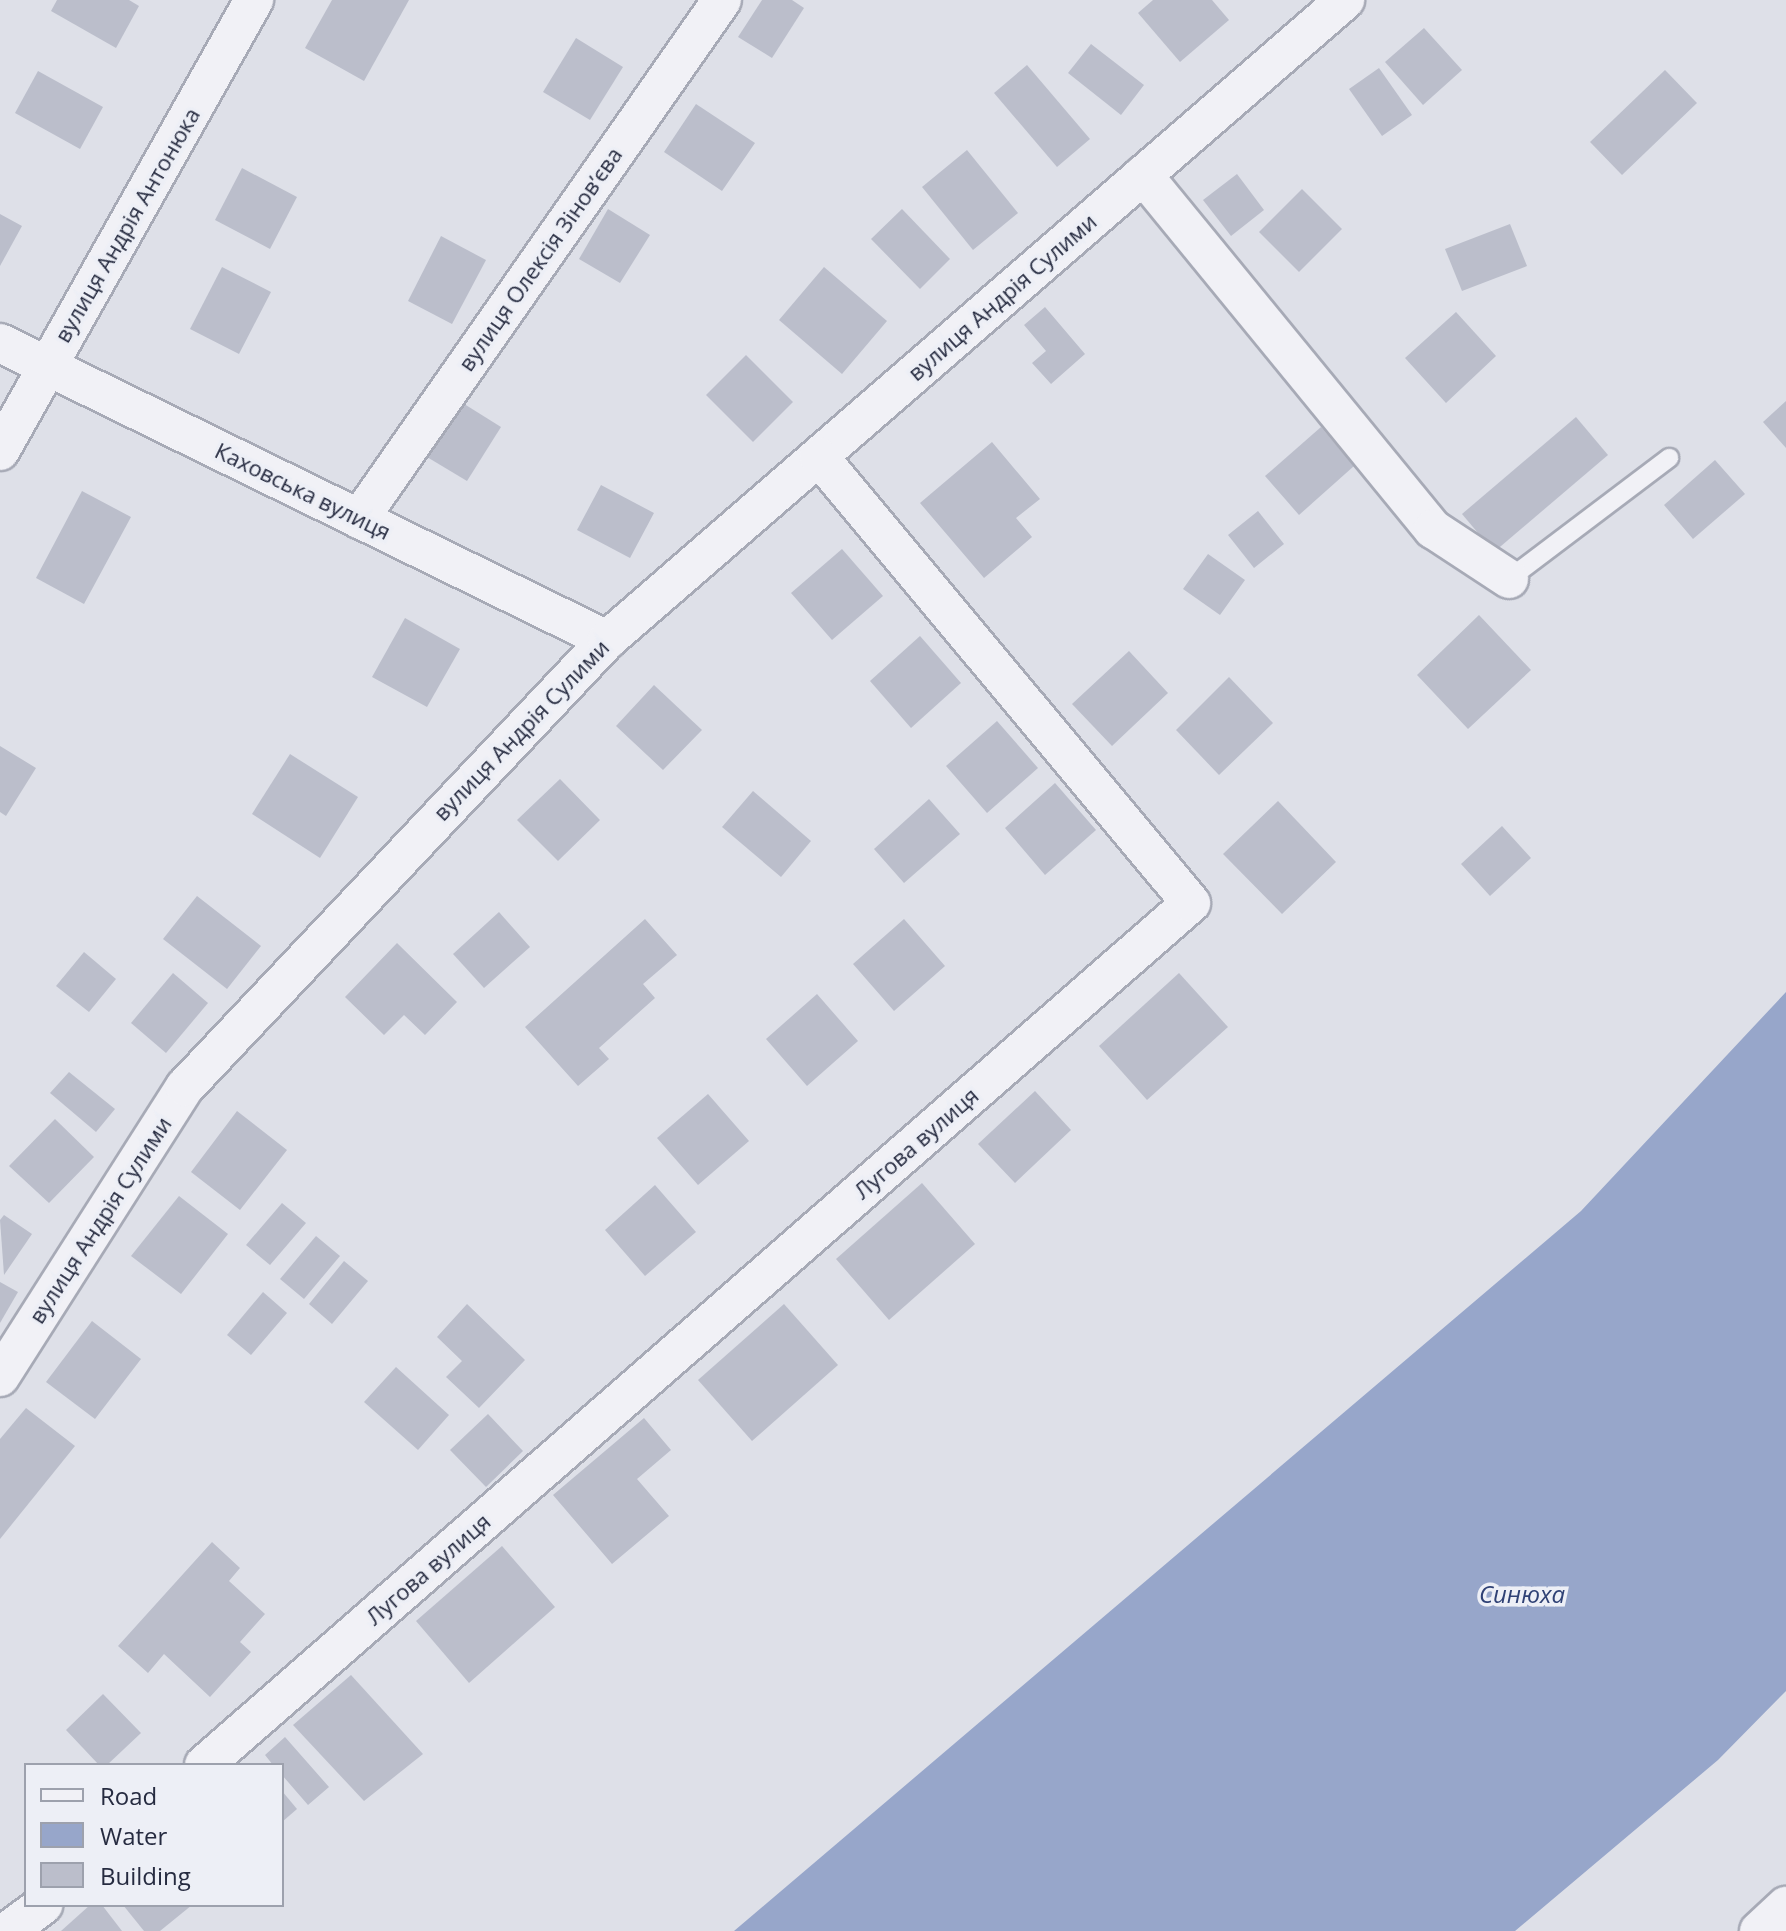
<!DOCTYPE html>
<html>
<head>
<meta charset="utf-8">
<style>
  body { margin:0 }
  #map { position:relative; width:1786px; height:1931px; overflow:hidden; background:#dee0e8; font-family:"Open Sans",sans-serif }
  div>[style] { position:absolute }
  .water>* { inset:0; background:#97a6ca }
  .building>* { inset:0; background:#bbbecb }
  .roads { filter:drop-shadow(2px 0 #a7aab6) drop-shadow(-2px 0 #a7aab6) drop-shadow(0 2px #a7aab6) drop-shadow(0 -2px #a7aab6) }
  .lane>* { height:18px; margin:-9px; padding:0 9px; transform-origin:9px; border-radius:9px; background:#f1f1f6 }
  .street>* { height:38px; margin:-19px; padding:0 19px; transform-origin:19px; border-radius:19px; background:#f1f1f6 }
  span { translate:-50% -50%; white-space:nowrap; text-align:center; line-height:1.15; -webkit-text-stroke:7px #edeff6; paint-order:stroke }
  .street-label { font-size:22px; color:#262b40 }
  .water-label { font-size:24px; color:#2f4175; font-style:italic }
  .legend { position:absolute; left:24px; top:1763px; width:260px; height:144px; box-sizing:border-box; background:#edeff6; border:2px solid #9da1ad; margin:0; padding:10px 14px; list-style:none; font-size:24px; color:#262b40 }
  .legend li { display:flex; align-items:center; gap:16px; height:40px }
  .legend b { width:40px; border:2px solid #9da1ad }
</style>
</head>
<body>
<div id="map">
  <div class="water">
    <div style="clip-path:polygon(1786px 992px,1786px 1691px,1718px 1760px,1515px 1931px,734px 1931px,1581px 1211px)"></div>
  </div>
  <div class="building">
    <div style="clip-path:polygon(57px 0,129px 0,139px 6px,116px 48px,51px 11px)"></div>
    <div style="clip-path:polygon(332px 0,409px 0,364px 81px,305px 48px)"></div>
    <div style="clip-path:polygon(762px 0,792px 0,804px 8px,772px 58px,738px 37px)"></div>
    <div style="clip-path:polygon(1153px 0,1212px 0,1229px 20px,1180px 62px,1138px 13px)"></div>
    <div style="clip-path:polygon(1424px 28px,1462px 70px,1423px 105px,1385px 62px)"></div>
    <div style="clip-path:polygon(576px 38px,623px 67px,590px 120px,543px 92px)"></div>
    <div style="clip-path:polygon(1091px 44px,1144px 85px,1121px 115px,1068px 73px)"></div>
    <div style="clip-path:polygon(1027px 65px,1090px 139px,1057px 167px,994px 93px)"></div>
    <div style="clip-path:polygon(1379px 68px,1412px 115px,1382px 136px,1349px 89px)"></div>
    <div style="clip-path:polygon(1665px 70px,1697px 103px,1622px 175px,1590px 142px)"></div>
    <div style="clip-path:polygon(38px 71px,103px 107px,80px 149px,15px 113px)"></div>
    <div style="clip-path:polygon(696px 104px,755px 143px,722px 191px,664px 152px)"></div>
    <div style="clip-path:polygon(967px 150px,1018px 213px,973px 250px,922px 187px)"></div>
    <div style="clip-path:polygon(242px 168px,297px 197px,270px 249px,215px 220px)"></div>
    <div style="clip-path:polygon(1237px 174px,1264px 210px,1231px 236px,1203px 200px)"></div>
    <div style="clip-path:polygon(1302px 189px,1342px 229px,1299px 272px,1259px 232px)"></div>
    <div style="clip-path:polygon(608px 209px,650px 235px,620px 283px,579px 259px)"></div>
    <div style="clip-path:polygon(902px 209px,950px 259px,920px 289px,871px 239px)"></div>
    <div style="clip-path:polygon(0 214px,22px 226px,0 266px)"></div>
    <div style="clip-path:polygon(1510px 224px,1527px 266px,1462px 291px,1445px 249px)"></div>
    <div style="clip-path:polygon(441px 236px,486px 260px,452px 324px,408px 301px)"></div>
    <div style="clip-path:polygon(222px 267px,271px 292px,239px 354px,190px 329px)"></div>
    <div style="clip-path:polygon(824px 267px,887px 321px,842px 374px,779px 320px)"></div>
    <div style="clip-path:polygon(1045px 307px,1085px 354px,1051px 384px,1032px 363px,1046px 351px,1024px 325px)"></div>
    <div style="clip-path:polygon(1456px 312px,1496px 356px,1446px 403px,1405px 358px)"></div>
    <div style="clip-path:polygon(746px 355px,793px 402px,753px 442px,706px 395px)"></div>
    <div style="clip-path:polygon(1786px 401px,1786px 448px,1763px 422px)"></div>
    <div style="clip-path:polygon(461px 402px,501px 427px,467px 481px,427px 457px)"></div>
    <div style="clip-path:polygon(1576px 417px,1608px 455px,1494px 552px,1462px 514px)"></div>
    <div style="clip-path:polygon(1321px 427px,1354px 466px,1299px 515px,1265px 476px)"></div>
    <div style="clip-path:polygon(992px 442px,1040px 499px,1016px 518px,1032px 537px,984px 578px,920px 503px)"></div>
    <div style="clip-path:polygon(1715px 460px,1745px 494px,1693px 539px,1664px 505px)"></div>
    <div style="clip-path:polygon(601px 485px,654px 513px,630px 558px,577px 530px)"></div>
    <div style="clip-path:polygon(82px 491px,131px 517px,84px 604px,36px 578px)"></div>
    <div style="clip-path:polygon(1258px 511px,1284px 544px,1254px 568px,1228px 535px)"></div>
    <div style="clip-path:polygon(842px 549px,883px 596px,832px 640px,791px 593px)"></div>
    <div style="clip-path:polygon(1208px 554px,1245px 580px,1220px 615px,1183px 589px)"></div>
    <div style="clip-path:polygon(1479px 615px,1531px 670px,1468px 729px,1417px 675px)"></div>
    <div style="clip-path:polygon(405px 618px,460px 649px,427px 707px,372px 677px)"></div>
    <div style="clip-path:polygon(920px 636px,961px 683px,911px 728px,870px 681px)"></div>
    <div style="clip-path:polygon(1129px 651px,1168px 693px,1112px 746px,1072px 704px)"></div>
    <div style="clip-path:polygon(1229px 677px,1273px 723px,1219px 775px,1176px 730px)"></div>
    <div style="clip-path:polygon(654px 685px,702px 730px,663px 770px,616px 726px)"></div>
    <div style="clip-path:polygon(997px 721px,1038px 768px,987px 813px,946px 766px)"></div>
    <div style="clip-path:polygon(0 746px,36px 768px,6px 816px,0 812px)"></div>
    <div style="clip-path:polygon(290px 754px,358px 797px,320px 858px,252px 814px)"></div>
    <div style="clip-path:polygon(560px 779px,600px 820px,558px 861px,517px 820px)"></div>
    <div style="clip-path:polygon(1055px 783px,1096px 830px,1045px 875px,1005px 828px)"></div>
    <div style="clip-path:polygon(753px 791px,811px 841px,781px 877px,722px 827px)"></div>
    <div style="clip-path:polygon(929px 799px,960px 834px,904px 883px,874px 849px)"></div>
    <div style="clip-path:polygon(1278px 801px,1336px 862px,1282px 914px,1223px 854px)"></div>
    <div style="clip-path:polygon(1502px 826px,1531px 858px,1490px 896px,1461px 864px)"></div>
    <div style="clip-path:polygon(197px 896px,261px 946px,227px 989px,163px 939px)"></div>
    <div style="clip-path:polygon(499px 912px,530px 947px,484px 988px,453px 954px)"></div>
    <div style="clip-path:polygon(645px 919px,677px 955px,643px 984px,655px 998px,599px 1048px,609px 1059px,578px 1086px,525px 1027px)"></div>
    <div style="clip-path:polygon(904px 919px,945px 966px,894px 1011px,853px 964px)"></div>
    <div style="clip-path:polygon(397px 943px,457px 1002px,425px 1035px,404px 1015px,384px 1035px,345px 997px)"></div>
    <div style="clip-path:polygon(84px 952px,116px 979px,89px 1012px,56px 986px)"></div>
    <div style="clip-path:polygon(173px 973px,208px 1003px,166px 1053px,131px 1023px)"></div>
    <div style="clip-path:polygon(1179px 973px,1228px 1027px,1147px 1100px,1099px 1046px)"></div>
    <div style="clip-path:polygon(817px 994px,858px 1041px,807px 1086px,766px 1039px)"></div>
    <div style="clip-path:polygon(69px 1072px,115px 1109px,96px 1132px,50px 1093px)"></div>
    <div style="clip-path:polygon(1035px 1091px,1071px 1130px,1015px 1183px,978px 1144px)"></div>
    <div style="clip-path:polygon(708px 1094px,749px 1141px,698px 1185px,657px 1138px)"></div>
    <div style="clip-path:polygon(237px 1111px,287px 1150px,240px 1210px,191px 1172px)"></div>
    <div style="clip-path:polygon(55px 1119px,94px 1157px,49px 1203px,9px 1166px)"></div>
    <div style="clip-path:polygon(922px 1183px,975px 1244px,889px 1320px,836px 1259px)"></div>
    <div style="clip-path:polygon(655px 1185px,696px 1232px,645px 1276px,605px 1230px)"></div>
    <div style="clip-path:polygon(179px 1196px,228px 1234px,181px 1294px,131px 1256px)"></div>
    <div style="clip-path:polygon(282px 1203px,306px 1223px,270px 1265px,246px 1245px)"></div>
    <div style="clip-path:polygon(4px 1215px,32px 1234px,4px 1275px,0 1220px)"></div>
    <div style="clip-path:polygon(316px 1236px,340px 1256px,304px 1299px,280px 1279px)"></div>
    <div style="clip-path:polygon(344px 1261px,368px 1281px,332px 1324px,309px 1304px)"></div>
    <div style="clip-path:polygon(0 1282px,18px 1292px,0 1323px)"></div>
    <div style="clip-path:polygon(263px 1292px,287px 1313px,251px 1355px,227px 1335px)"></div>
    <div style="clip-path:polygon(467px 1304px,525px 1360px,479px 1408px,446px 1377px,462px 1361px,437px 1337px)"></div>
    <div style="clip-path:polygon(784px 1304px,838px 1365px,752px 1441px,698px 1380px)"></div>
    <div style="clip-path:polygon(92px 1321px,141px 1359px,95px 1419px,46px 1382px)"></div>
    <div style="clip-path:polygon(396px 1367px,449px 1415px,418px 1450px,364px 1402px)"></div>
    <div style="clip-path:polygon(26px 1408px,75px 1446px,0 1539px,0 1439px)"></div>
    <div style="clip-path:polygon(488px 1414px,523px 1451px,486px 1487px,450px 1450px)"></div>
    <div style="clip-path:polygon(644px 1418px,671px 1450px,637px 1479px,669px 1516px,612px 1564px,553px 1495px)"></div>
    <div style="clip-path:polygon(212px 1542px,240px 1568px,229px 1581px,265px 1614px,240px 1642px,251px 1652px,210px 1697px,164px 1654px,148px 1673px,118px 1646px)"></div>
    <div style="clip-path:polygon(502px 1546px,555px 1607px,469px 1683px,416px 1621px)"></div>
    <div style="clip-path:polygon(351px 1675px,423px 1754px,364px 1801px,293px 1725px)"></div>
    <div style="clip-path:polygon(103px 1694px,141px 1733px,107px 1765px,99px 1765px,66px 1730px)"></div>
    <div style="clip-path:polygon(285px 1737px,329px 1787px,308px 1805px,282px 1775px,282px 1765px,273px 1765px,265px 1755px)"></div>
    <div style="clip-path:polygon(282px 1791px,297px 1809px,282px 1822px)"></div>
    <div style="clip-path:polygon(90px 1905px,102px 1905px,122px 1931px,61px 1931px)"></div>
    <div style="clip-path:polygon(123px 1905px,192px 1905px,160px 1931px,144px 1931px)"></div>
  </div>
  <div class="roads">
    <div class="lane">
      <div style="left:1509px;top:579px;width:201px;rotate:-37.1deg"></div>
    </div>
    <div class="street">
      <div style="left:1143px;top:175px;width:458px;rotate:50.7deg"></div>
      <div style="left:1433px;top:529px;width:91px;rotate:33.3deg"></div>
      <div style="left:0;top:343px;width:676px;rotate:26.07deg"></div>
      <div style="left:0;top:451px;width:518px;rotate:-60.61deg"></div>
      <div style="left:359px;top:519px;width:633px;rotate:-55.03deg"></div>
      <div style="left:0;top:1377px;width:344px;rotate:-57.5deg"></div>
      <div style="left:185px;top:1087px;width:615px;rotate:-46.65deg"></div>
      <div style="left:607px;top:640px;width:977px;rotate:-40.93deg"></div>
      <div style="left:204px;top:1765px;width:1310px;rotate:-41.13deg"></div>
      <div style="left:1191px;top:903px;width:581px;rotate:-129.83deg"></div>
      <div style="left:8px;top:1931px;width:44px;rotate:-36.6deg"></div>
      <div style="left:1759px;top:1931px;width:37px;rotate:-43deg"></div>
    </div>
  </div>
  <div class="street-label">
    <span style="left:127px;top:225px;rotate:-60deg">вулиця Андрія Антонюка</span>
    <span style="left:540px;top:259px;rotate:-55deg">вулиця Олексія Зіновʼєва</span>
    <span style="left:1002px;top:297px;rotate:-41deg">вулиця Андрія Сулими</span>
    <span style="left:303px;top:491px;rotate:26deg">Каховська вулиця</span>
    <span style="left:521px;top:730px;rotate:-46deg">вулиця Андрія Сулими</span>
    <span style="left:916px;top:1143px;rotate:-41deg">Лугова вулиця</span>
    <span style="left:100px;top:1220px;rotate:-57deg">вулиця Андрія Сулими</span>
    <span style="left:428px;top:1569px;rotate:-41deg">Лугова вулиця</span>
  </div>
  <div class="water-label">
    <span style="left:1522px;top:1594px">Синюха</span>
  </div>
  <ul class="legend">
  <li><b style="height:10px;background:#f1f1f6"></b>Road</li>
  <li><b style="height:22px;background:#97a6ca"></b>Water</li>
  <li><b style="height:22px;background:#bbbecb"></b>Building</li>
  </ul>
</div>
</body>
</html>
